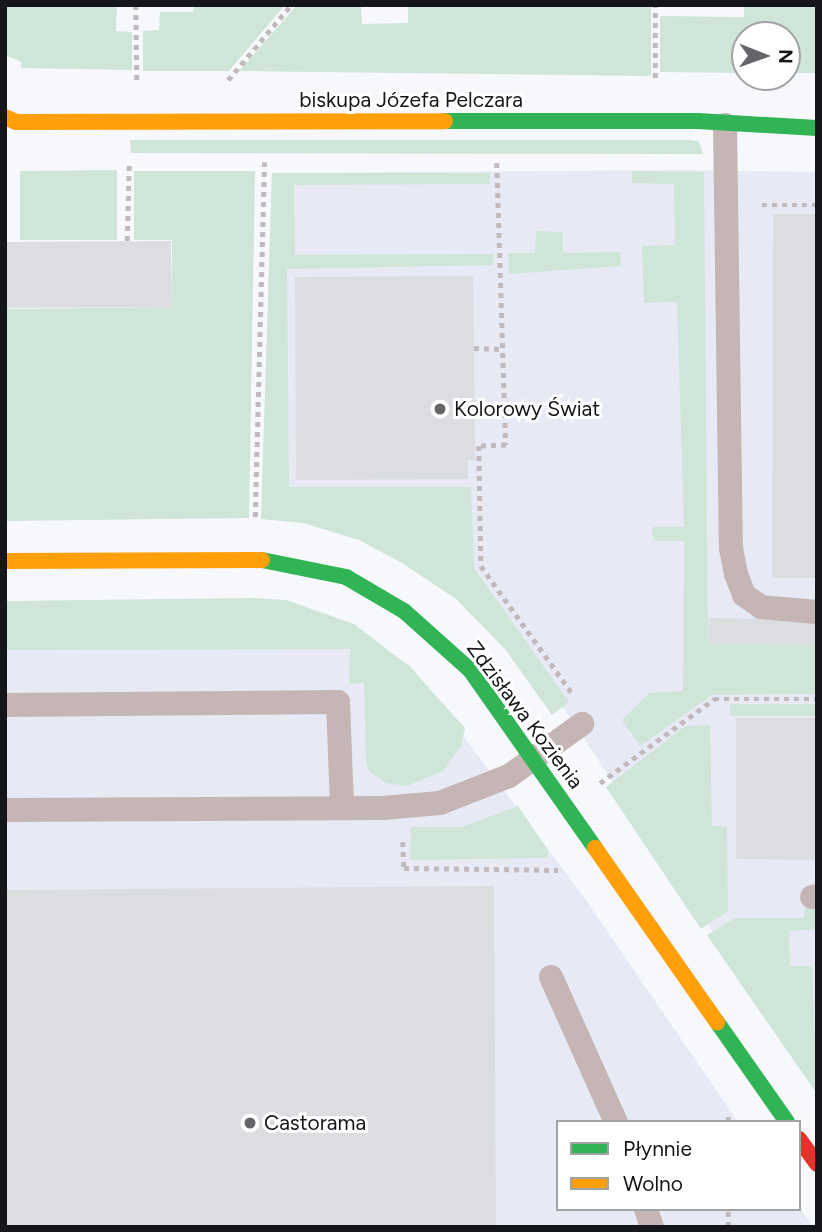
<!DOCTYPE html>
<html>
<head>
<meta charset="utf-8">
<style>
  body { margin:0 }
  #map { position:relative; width:822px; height:1232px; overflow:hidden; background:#f7f8fc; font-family:Figtree,sans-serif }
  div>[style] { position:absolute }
  .built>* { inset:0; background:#e7eaf4 }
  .green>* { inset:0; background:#cfe5d8 }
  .building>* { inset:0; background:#dcdde0 }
  .path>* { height:4.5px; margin-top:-2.25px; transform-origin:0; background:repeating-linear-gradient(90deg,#c1b9bb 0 5px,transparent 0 10px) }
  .lane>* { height:24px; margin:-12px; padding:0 12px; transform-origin:12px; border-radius:12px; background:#c5b6b5 }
  .fast>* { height:16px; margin:-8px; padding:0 8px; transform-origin:8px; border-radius:8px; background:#30b455 }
  .slow>* { height:16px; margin:-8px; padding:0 8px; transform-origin:8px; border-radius:8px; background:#ff9f0a }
  .jam>* { height:16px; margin:-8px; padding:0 8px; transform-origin:8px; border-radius:8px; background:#e5322d }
  .dots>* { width:19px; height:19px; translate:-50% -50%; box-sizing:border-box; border:4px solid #fff; border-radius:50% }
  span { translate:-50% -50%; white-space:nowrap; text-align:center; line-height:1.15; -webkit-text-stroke:6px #fff; paint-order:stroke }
  .street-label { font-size:21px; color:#141619 }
  .poi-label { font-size:21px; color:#141619 }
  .left { translate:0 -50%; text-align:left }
  .frame { position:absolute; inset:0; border:7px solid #141619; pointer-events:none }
  .legend { position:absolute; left:556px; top:1120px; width:245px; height:91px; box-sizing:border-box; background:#fff; border:2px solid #a1a2a3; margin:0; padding:9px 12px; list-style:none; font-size:21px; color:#141619 }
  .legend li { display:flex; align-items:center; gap:14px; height:35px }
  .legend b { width:35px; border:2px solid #a1a2a3 }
  .north { position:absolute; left:731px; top:21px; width:70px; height:70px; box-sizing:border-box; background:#fff; border:2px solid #a1a2a3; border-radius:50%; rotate:91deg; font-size:19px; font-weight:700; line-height:28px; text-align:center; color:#141619 }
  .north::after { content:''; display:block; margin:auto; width:24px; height:32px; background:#636568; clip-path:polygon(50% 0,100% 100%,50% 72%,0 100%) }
</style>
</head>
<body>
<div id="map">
  <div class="built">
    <div style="clip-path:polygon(687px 170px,817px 172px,817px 1070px,711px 929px,516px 637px,382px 534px,262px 502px,272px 173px)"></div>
    <div style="clip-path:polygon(5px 613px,323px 619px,411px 666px,583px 896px,738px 1122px,558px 1122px,558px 1209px,799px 1208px,814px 1227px,5px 1227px)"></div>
  </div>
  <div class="green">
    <div style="clip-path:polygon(5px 5px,117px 5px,116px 31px,132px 32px,132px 70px,21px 68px,21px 62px,5px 55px)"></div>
    <div style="clip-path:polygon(194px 5px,285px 5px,229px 71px,143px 71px,143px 31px,159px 30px,160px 12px,193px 12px)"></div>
    <div style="clip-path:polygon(297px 5px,361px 5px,362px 24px,408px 23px,408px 5px,651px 5px,651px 76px,239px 71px)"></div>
    <div style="clip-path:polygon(744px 5px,817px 5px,817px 73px,787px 73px,787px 35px,745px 35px,745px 73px,660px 72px,660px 16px,744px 17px)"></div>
    <div style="clip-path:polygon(130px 140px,688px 140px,699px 141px,703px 154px,131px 153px)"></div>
    <div style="clip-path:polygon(117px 170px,117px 240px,20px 240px,20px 171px)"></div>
    <div style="clip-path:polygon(134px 171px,255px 171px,249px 518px,5px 521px,5px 309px,172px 307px,172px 240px,134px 240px)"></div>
    <div style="clip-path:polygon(632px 171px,704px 172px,708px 643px,817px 645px,817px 694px,712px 695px,640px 746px,622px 720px,649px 693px,683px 691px,684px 541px,655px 541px,651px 532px,653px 527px,684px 527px,677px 302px,644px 303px,642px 246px,675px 245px,674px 184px,632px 183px)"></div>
    <div style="clip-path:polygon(272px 173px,490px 173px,490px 184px,294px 185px,295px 255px,494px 254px,493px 265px,287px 269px,289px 487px,471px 487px,474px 568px,569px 702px,552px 715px,505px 649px,456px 599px,402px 563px,359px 540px,303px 523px,261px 519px)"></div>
    <div style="clip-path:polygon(536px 231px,563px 232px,563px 253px,620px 252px,621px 266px,509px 274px,508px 253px,535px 253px)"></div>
    <div style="clip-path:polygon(254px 598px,286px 600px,354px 624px,410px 667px,465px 728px,461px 746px,443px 771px,407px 786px,386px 783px,370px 772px,366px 763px,364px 683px,349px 684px,350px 649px,5px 650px,5px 601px)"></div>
    <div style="clip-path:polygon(730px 704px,817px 704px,817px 716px,730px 716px)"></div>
    <div style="clip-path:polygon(710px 725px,712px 826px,727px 827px,728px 911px,701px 929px,606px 787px,685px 726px)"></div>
    <div style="clip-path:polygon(518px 806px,548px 850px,548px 858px,410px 860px,411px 827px,462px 827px)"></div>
    <div style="clip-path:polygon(817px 906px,817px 929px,789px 931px,790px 966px,812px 966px,817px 1094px,707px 935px,735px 918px,803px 918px,806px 907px)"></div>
  </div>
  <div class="building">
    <div style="clip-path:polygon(773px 214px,817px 214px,817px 578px,772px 578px)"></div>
    <div style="clip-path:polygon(171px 241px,172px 307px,5px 308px,5px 242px)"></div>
    <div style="clip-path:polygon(473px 276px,475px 460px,468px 460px,468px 479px,296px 480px,295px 277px)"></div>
    <div style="clip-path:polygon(709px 618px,817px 620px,817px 645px,708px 643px)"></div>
    <div style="clip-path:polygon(736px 718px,817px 718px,817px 860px,736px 859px)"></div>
    <div style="clip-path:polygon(494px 886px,496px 1227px,5px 1227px,5px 890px)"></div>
  </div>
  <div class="path">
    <div style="left:136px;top:5px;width:76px;rotate:89.2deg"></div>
    <div style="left:655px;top:78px;width:73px;rotate:-90deg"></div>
    <div style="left:228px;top:80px;width:98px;rotate:-50deg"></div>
    <div style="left:497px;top:163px;width:282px;rotate:88.2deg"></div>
    <div style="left:506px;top:445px;width:27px;rotate:178deg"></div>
    <div style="left:479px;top:446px;width:120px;rotate:89deg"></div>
    <div style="left:481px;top:566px;width:156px;rotate:54.4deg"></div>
    <div style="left:762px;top:205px;width:55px"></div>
    <div style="left:127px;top:241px;width:76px;rotate:-88.5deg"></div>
    <div style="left:474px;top:348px;width:29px;rotate:2deg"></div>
    <div style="left:255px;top:517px;width:355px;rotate:-88.5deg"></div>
    <div style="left:600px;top:783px;width:142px;rotate:-36.4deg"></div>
    <div style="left:714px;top:699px;width:103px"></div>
    <div style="left:403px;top:842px;width:26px;rotate:88deg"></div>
    <div style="left:404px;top:868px;width:154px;rotate:0.7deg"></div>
    <div style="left:728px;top:1122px;width:10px;rotate:-90deg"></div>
    <div style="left:728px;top:1227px;width:18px;rotate:-90deg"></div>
  </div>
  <div class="lane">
    <div style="left:725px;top:125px;width:423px;rotate:89.2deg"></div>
    <div style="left:731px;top:548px;width:26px;rotate:79deg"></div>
    <div style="left:736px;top:574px;width:22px;rotate:69deg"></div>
    <div style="left:744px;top:595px;width:21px;rotate:35deg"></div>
    <div style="left:761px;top:607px;width:56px;rotate:5.1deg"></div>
    <div style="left:5px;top:705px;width:333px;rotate:-0.5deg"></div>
    <div style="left:338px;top:702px;width:106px;rotate:87.8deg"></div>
    <div style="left:5px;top:810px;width:378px;rotate:-0.3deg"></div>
    <div style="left:383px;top:808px;width:57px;rotate:-5deg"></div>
    <div style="left:440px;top:803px;width:74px;rotate:-21.4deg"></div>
    <div style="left:509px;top:776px;width:90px;rotate:-35.5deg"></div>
    <div style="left:812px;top:897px;width:5px;rotate:-11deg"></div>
    <div style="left:551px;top:977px;width:159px;rotate:65.9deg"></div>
    <div style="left:646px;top:1209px;width:19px;rotate:72deg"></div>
  </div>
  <div class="fast">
    <div style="left:445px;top:121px;width:253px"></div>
    <div style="left:698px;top:121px;width:119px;rotate:3.4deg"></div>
    <div style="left:262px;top:560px;width:86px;rotate:11.4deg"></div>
    <div style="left:346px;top:577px;width:67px;rotate:30.4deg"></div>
    <div style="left:404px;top:611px;width:89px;rotate:41.8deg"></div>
    <div style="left:470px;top:670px;width:218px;rotate:54.9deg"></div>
    <div style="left:717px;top:1022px;width:122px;rotate:55deg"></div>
  </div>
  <div class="slow">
    <div style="left:5px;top:117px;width:12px;rotate:24deg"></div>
    <div style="left:16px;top:122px;width:429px;rotate:-0.1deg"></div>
    <div style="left:5px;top:561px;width:257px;rotate:-0.2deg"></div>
    <div style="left:595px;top:848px;width:213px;rotate:55deg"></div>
  </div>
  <div class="jam">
    <div style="left:799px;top:1139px;width:31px;rotate:54deg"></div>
  </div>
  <div class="dots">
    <div style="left:440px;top:409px;background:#636568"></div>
    <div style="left:250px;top:1123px;background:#636568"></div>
  </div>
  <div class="street-label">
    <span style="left:411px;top:100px">biskupa Józefa Pelczara</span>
    <span style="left:525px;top:715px;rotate:53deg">Zdzisława Kozienia</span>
  </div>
  <div class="poi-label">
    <span class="left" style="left:454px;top:409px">Kolorowy Świat</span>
    <span class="left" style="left:264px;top:1123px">Castorama</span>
  </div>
  <div class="frame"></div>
  <ul class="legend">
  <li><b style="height:9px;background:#30b455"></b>Płynnie</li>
  <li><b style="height:9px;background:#ff9f0a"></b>Wolno</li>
  </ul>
  <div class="north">N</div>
</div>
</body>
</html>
